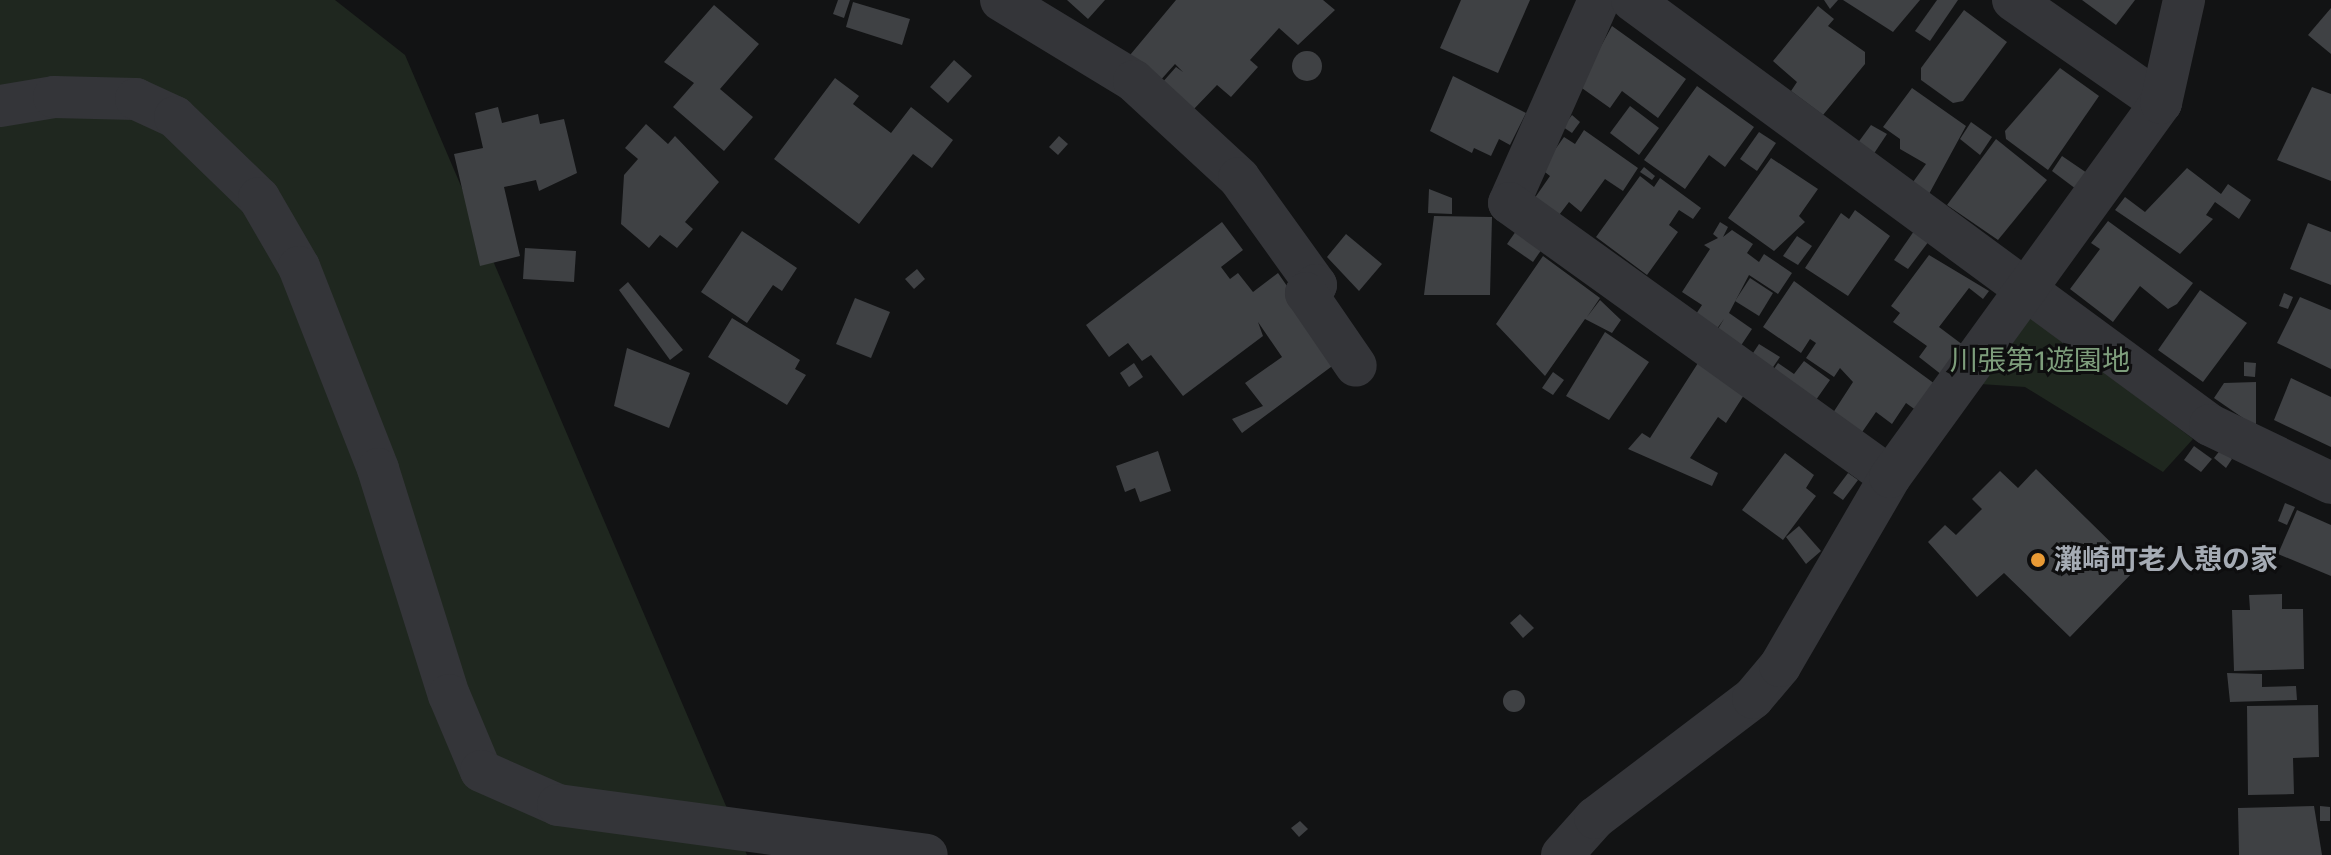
<!DOCTYPE html>
<html>
<head>
<meta charset="utf-8">
<style>
  body { margin:0 }
  #map { position:relative; width:2331px; height:855px; overflow:hidden; background:#121314; font-family:"Fira Sans","Noto Sans JP",sans-serif }
  div>[style] { position:absolute }
  .green>* { inset:0; background:#1f271f }
  .building>* { inset:0; background:#3f4144 }
  .round { border-radius:50% }
  .minor>* { height:42px; margin:-21px; padding:0 21px; transform-origin:21px; border-radius:21px; background:#343539 }
  .dots>* { width:22px; height:22px; translate:-50% -50%; box-sizing:border-box; border:4px solid #0e0e0f; border-radius:50% }
  span { translate:-50% -50%; white-space:nowrap; text-align:center; line-height:1.15; -webkit-text-stroke:6px #0e0e0f; paint-order:stroke }
  .park-label { font-size:28px; color:#7e9e7c }
  .poi-label { font-size:28px; color:#a5abb4; font-weight:700 }
  .left { translate:0 -50%; text-align:left }
</style>
</head>
<body>
<div id="map">
  <div class="green">
    <div style="clip-path:polygon(0 0,335px 0,405px 55px,747px 855px,0 855px)"></div>
    <div style="clip-path:polygon(2030px 316px,2193px 439px,2163px 472px,2025px 387px,1980px 384px)"></div>
  </div>
  <div class="building">
    <div style="clip-path:polygon(838px 0,850px 0,844px 18px,833px 14px)"></div>
    <div style="clip-path:polygon(1067px 0,1105px 0,1088px 19px)"></div>
    <div style="clip-path:polygon(1176px 0,1323px 0,1335px 10px,1298px 45px,1279px 28px,1250px 60px,1258px 67px,1231px 97px,1217px 85px,1192px 111px,1161px 84px,1176px 67px,1183px 72px,1175px 64px,1158px 83px,1125px 61px)"></div>
    <div style="clip-path:polygon(1461px 0,1530px 0,1498px 73px,1440px 48px)"></div>
    <div style="clip-path:polygon(1824px 0,1838px 0,1830px 9px)"></div>
    <div style="clip-path:polygon(1843px 0,1920px 0,1893px 32px)"></div>
    <div style="clip-path:polygon(1937px 0,1958px 0,1930px 41px,1915px 31px)"></div>
    <div style="clip-path:polygon(2082px 0,2135px 0,2116px 25px)"></div>
    <div style="clip-path:polygon(853px 2px,910px 19px,902px 45px,846px 27px)"></div>
    <div style="clip-path:polygon(714px 5px,759px 44px,720px 89px,753px 117px,724px 151px,673px 107px,694px 83px,664px 62px)"></div>
    <div style="clip-path:polygon(1818px 6px,1834px 19px,1828px 26px,1865px 52px,1865px 64px,1823px 115px,1791px 91px,1797px 82px,1773px 61px)"></div>
    <div style="clip-path:polygon(2331px 8px,2331px 54px,2308px 35px)"></div>
    <div style="clip-path:polygon(1964px 10px,2007px 42px,1963px 101px,1953px 103px,1921px 80px,1921px 68px)"></div>
    <div style="clip-path:polygon(1612px 26px,1686px 79px,1658px 118px,1622px 91px,1610px 108px,1579px 86px)"></div>
    <div class="round" style="left:1292px;top:51px;width:30px;height:30px"></div>
    <div style="clip-path:polygon(954px 60px,972px 76px,948px 103px,930px 87px)"></div>
    <div style="clip-path:polygon(2060px 68px,2099px 96px,2048px 170px,2006px 139px,2005px 131px)"></div>
    <div style="clip-path:polygon(1453px 76px,1526px 113px,1510px 145px,1499px 139px,1491px 156px,1474px 148px,1472px 153px,1430px 131px)"></div>
    <div style="clip-path:polygon(835px 78px,859px 96px,853px 104px,891px 133px,911px 107px,953px 140px,932px 168px,913px 154px,859px 224px,774px 159px)"></div>
    <div style="clip-path:polygon(1697px 86px,1754px 127px,1725px 167px,1709px 155px,1685px 189px,1644px 160px)"></div>
    <div style="clip-path:polygon(2312px 87px,2331px 94px,2331px 181px,2277px 160px)"></div>
    <div style="clip-path:polygon(1912px 88px,1966px 126px,1929px 194px,1913px 182px,1926px 164px,1900px 149px,1900px 139px,1883px 127px)"></div>
    <div style="clip-path:polygon(1630px 106px,1659px 128px,1639px 155px,1610px 133px)"></div>
    <div style="clip-path:polygon(498px 107px,502px 123px,538px 114px,540px 124px,564px 119px,577px 173px,539px 191px,536px 180px,504px 187px,520px 256px,480px 266px,454px 154px,483px 148px,475px 113px)"></div>
    <div style="clip-path:polygon(1572px 115px,1580px 122px,1572px 133px,1563px 127px)"></div>
    <div style="clip-path:polygon(1971px 122px,1992px 137px,1980px 155px,1960px 139px)"></div>
    <div style="clip-path:polygon(646px 124px,668px 144px,675px 136px,719px 182px,685px 222px,693px 229px,677px 248px,660px 235px,649px 248px,621px 224px,624px 175px,638px 159px,625px 148px)"></div>
    <div style="clip-path:polygon(1871px 125px,1887px 134px,1873px 155px,1857px 144px)"></div>
    <div style="clip-path:polygon(1584px 130px,1638px 168px,1623px 191px,1605px 179px,1581px 212px,1569px 202px,1556px 219px,1532px 202px,1550px 176px,1541px 169px,1564px 137px,1575px 144px)"></div>
    <div style="clip-path:polygon(1759px 132px,1776px 143px,1757px 171px,1740px 159px)"></div>
    <div style="clip-path:polygon(1059px 136px,1068px 144px,1058px 155px,1049px 147px)"></div>
    <div style="clip-path:polygon(1996px 139px,2047px 180px,1998px 240px,1947px 205px)"></div>
    <div style="clip-path:polygon(2062px 156px,2087px 173px,2076px 189px,2052px 171px)"></div>
    <div style="clip-path:polygon(1771px 158px,1818px 189px,1799px 216px,1805px 222px,1774px 251px,1728px 218px)"></div>
    <div style="clip-path:polygon(1644px 167px,1655px 176px,1652px 180px,1640px 172px)"></div>
    <div style="clip-path:polygon(2187px 168px,2221px 194px,2228px 184px,2251px 200px,2239px 219px,2215px 202px,2206px 215px,2213px 219px,2180px 254px,2115px 210px,2125px 197px,2145px 212px)"></div>
    <div style="clip-path:polygon(1640px 176px,1654px 187px,1660px 178px,1701px 208px,1693px 219px,1679px 210px,1669px 225px,1678px 232px,1647px 275px,1596px 237px)"></div>
    <div style="clip-path:polygon(1429px 189px,1452px 198px,1452px 214px,1428px 213px)"></div>
    <div style="clip-path:polygon(1855px 210px,1890px 236px,1848px 296px,1805px 268px,1841px 213px,1849px 219px)"></div>
    <div style="clip-path:polygon(1434px 216px,1492px 217px,1490px 295px,1424px 295px)"></div>
    <div style="clip-path:polygon(2108px 221px,2193px 283px,2177px 304px,2168px 309px,2140px 286px,2113px 322px,2070px 289px,2100px 249px,2091px 243px)"></div>
    <div style="clip-path:polygon(1222px 222px,1243px 250px,1221px 267px,1230px 279px,1238px 273px,1253px 292px,1278px 273px,1339px 361px,1242px 433px,1232px 419px,1263px 406px,1245px 383px,1282px 357px,1258px 322px,1263px 336px,1183px 396px,1151px 355px,1142px 361px,1128px 343px,1109px 357px,1086px 325px)"></div>
    <div style="clip-path:polygon(1720px 222px,1728px 227px,1723px 237px,1732px 230px,1753px 244px,1747px 253px,1759px 262px,1764px 254px,1792px 273px,1778px 294px,1749px 275px,1729px 313px,1752px 329px,1736px 353px,1713px 337px,1724px 319px,1711px 337px,1690px 323px,1702px 305px,1682px 292px,1710px 249px,1704px 245px,1718px 238px,1713px 234px)"></div>
    <div style="clip-path:polygon(2308px 223px,2331px 232px,2331px 285px,2290px 269px)"></div>
    <div style="clip-path:polygon(742px 231px,797px 268px,782px 291px,773px 285px,747px 323px,701px 292px)"></div>
    <div style="clip-path:polygon(1516px 231px,1542px 249px,1533px 262px,1507px 244px)"></div>
    <div style="clip-path:polygon(1914px 231px,1929px 241px,1908px 269px,1894px 260px)"></div>
    <div style="clip-path:polygon(1346px 234px,1382px 264px,1359px 291px,1327px 257px)"></div>
    <div style="clip-path:polygon(1797px 236px,1812px 246px,1798px 265px,1783px 256px)"></div>
    <div style="clip-path:polygon(525px 248px,576px 251px,574px 282px,523px 279px)"></div>
    <div style="clip-path:polygon(1929px 255px,1989px 291px,1983px 299px,1969px 288px,1939px 327px,1963px 345px,1942px 375px,1919px 357px,1927px 346px,1893px 322px,1900px 313px,1891px 306px)"></div>
    <div style="clip-path:polygon(1543px 256px,1600px 298px,1587px 317px,1600px 300px,1621px 320px,1612px 333px,1585px 319px,1545px 376px,1496px 324px)"></div>
    <div style="clip-path:polygon(917px 269px,925px 279px,914px 289px,905px 279px)"></div>
    <div style="clip-path:polygon(1750px 278px,1773px 293px,1759px 316px,1735px 301px)"></div>
    <div style="clip-path:polygon(1794px 281px,1935px 384px,1917px 411px,1906px 403px,1892px 424px,1876px 412px,1858px 438px,1829px 419px,1853px 382px,1840px 368px,1834px 377px,1806px 358px,1816px 343px,1810px 339px,1801px 353px,1763px 327px)"></div>
    <div style="clip-path:polygon(628px 282px,683px 350px,670px 360px,619px 290px)"></div>
    <div style="clip-path:polygon(2200px 290px,2247px 323px,2203px 382px,2158px 350px)"></div>
    <div style="clip-path:polygon(2284px 293px,2293px 297px,2288px 309px,2279px 306px)"></div>
    <div style="clip-path:polygon(2300px 297px,2331px 310px,2331px 369px,2277px 343px)"></div>
    <div style="clip-path:polygon(855px 298px,890px 312px,871px 358px,836px 344px)"></div>
    <div style="clip-path:polygon(732px 318px,800px 360px,795px 369px,806px 375px,787px 405px,708px 357px)"></div>
    <div style="clip-path:polygon(1605px 332px,1649px 362px,1609px 420px,1566px 396px)"></div>
    <div style="clip-path:polygon(1759px 344px,1780px 357px,1767px 376px,1747px 362px)"></div>
    <div style="clip-path:polygon(627px 348px,690px 373px,669px 428px,614px 406px)"></div>
    <div style="clip-path:polygon(1804px 361px,1830px 380px,1811px 407px,1769px 376px,1778px 363px,1794px 374px)"></div>
    <div style="clip-path:polygon(2244px 362px,2256px 363px,2255px 377px,2244px 376px)"></div>
    <div style="clip-path:polygon(1134px 363px,1143px 377px,1129px 387px,1120px 373px)"></div>
    <div style="clip-path:polygon(1698px 363px,1744px 395px,1726px 423px,1718px 417px,1690px 458px,1718px 473px,1712px 486px,1628px 449px,1642px 433px,1650px 438px)"></div>
    <div style="clip-path:polygon(1553px 372px,1564px 380px,1553px 395px,1542px 388px)"></div>
    <div style="clip-path:polygon(2291px 378px,2331px 397px,2331px 447px,2274px 420px)"></div>
    <div style="clip-path:polygon(2256px 382px,2256px 427px,2214px 398px,2224px 383px)"></div>
    <div style="clip-path:polygon(2194px 446px,2212px 459px,2201px 472px,2184px 460px)"></div>
    <div style="clip-path:polygon(2221px 449px,2232px 459px,2226px 468px,2214px 458px)"></div>
    <div style="clip-path:polygon(1158px 451px,1171px 491px,1140px 502px,1135px 488px,1125px 492px,1116px 466px)"></div>
    <div style="clip-path:polygon(1785px 453px,1814px 475px,1806px 488px,1816px 496px,1783px 540px,1742px 510px)"></div>
    <div style="clip-path:polygon(2036px 469px,2137px 568px,2070px 637px,2004px 573px,1977px 597px,1928px 542px,1945px 525px,1956px 535px,1982px 509px,1972px 499px,2000px 471px,2018px 488px)"></div>
    <div style="clip-path:polygon(1848px 473px,1858px 480px,1843px 500px,1833px 493px)"></div>
    <div style="clip-path:polygon(2285px 503px,2295px 507px,2287px 525px,2278px 521px)"></div>
    <div style="clip-path:polygon(2297px 510px,2331px 525px,2331px 576px,2278px 554px)"></div>
    <div style="clip-path:polygon(1799px 526px,1821px 551px,1806px 564px,1786px 537px)"></div>
    <div style="clip-path:polygon(2282px 594px,2282px 609px,2303px 609px,2304px 669px,2234px 671px,2232px 610px,2250px 610px,2249px 595px)"></div>
    <div style="clip-path:polygon(1520px 614px,1534px 628px,1523px 638px,1510px 623px)"></div>
    <div style="clip-path:polygon(2227px 673px,2262px 674px,2262px 687px,2296px 686px,2297px 700px,2230px 702px)"></div>
    <div class="round" style="left:1503px;top:690px;width:22px;height:22px"></div>
    <div style="clip-path:polygon(2318px 705px,2319px 757px,2293px 758px,2294px 794px,2248px 795px,2247px 706px)"></div>
    <div style="clip-path:polygon(2314px 806px,2322px 855px,2239px 855px,2238px 808px)"></div>
    <div style="clip-path:polygon(2320px 806px,2330px 807px,2330px 821px,2320px 821px)"></div>
    <div style="clip-path:polygon(1300px 821px,1308px 829px,1299px 837px,1291px 828px)"></div>
  </div>
  <div class="minor">
    <div style="left:1001px;top:0;width:156px;rotate:31.3deg"></div>
    <div style="left:1134px;top:81px;width:143px;rotate:42.7deg"></div>
    <div style="left:1239px;top:178px;width:132px;rotate:54.3deg"></div>
    <div style="left:1316px;top:285px;width:13px;rotate:141deg"></div>
    <div style="left:1306px;top:293px;width:88px;rotate:55.6deg"></div>
    <div style="left:1599px;top:0;width:222px;rotate:113.9deg"></div>
    <div style="left:1509px;top:203px;width:469px;rotate:35.7deg"></div>
    <div style="left:1632px;top:0;width:717px;rotate:36.33deg"></div>
    <div style="left:2210px;top:425px;width:134px;rotate:25.6deg"></div>
    <div style="left:2013px;top:0;width:180px;rotate:34.8deg"></div>
    <div style="left:0;top:106px;width:55px;rotate:-9.5deg"></div>
    <div style="left:54px;top:97px;width:82px;rotate:1.4deg"></div>
    <div style="left:136px;top:99px;width:43px;rotate:24.8deg"></div>
    <div style="left:175px;top:117px;width:117px;rotate:44deg"></div>
    <div style="left:259px;top:198px;width:80px;rotate:59.9deg"></div>
    <div style="left:299px;top:267px;width:217px;rotate:68.6deg"></div>
    <div style="left:378px;top:469px;width:237px;rotate:72.6deg"></div>
    <div style="left:449px;top:695px;width:82px;rotate:67.2deg"></div>
    <div style="left:481px;top:771px;width:84px;rotate:23.8deg"></div>
    <div style="left:558px;top:805px;width:372px;rotate:7.7deg"></div>
    <div style="left:1562px;top:855px;width:50px;rotate:-48.3deg"></div>
    <div style="left:1595px;top:818px;width:198px;rotate:-37.2deg"></div>
    <div style="left:1753px;top:698px;width:42px;rotate:-49.8deg"></div>
    <div style="left:1780px;top:666px;width:219px;rotate:-59.8deg"></div>
    <div style="left:1890px;top:477px;width:462px;rotate:-54.1deg"></div>
    <div style="left:2161px;top:103px;width:106px;rotate:-77.4deg"></div>
  </div>
  <div class="dots">
    <div style="left:2038px;top:560px;background:#e99a35"></div>
  </div>
  <div class="park-label">
    <span style="left:2040px;top:361px">川張第1遊園地</span>
  </div>
  <div class="poi-label">
    <span class="left" style="left:2054px;top:560px">灘崎町老人憩の家</span>
  </div>
</div>
</body>
</html>
